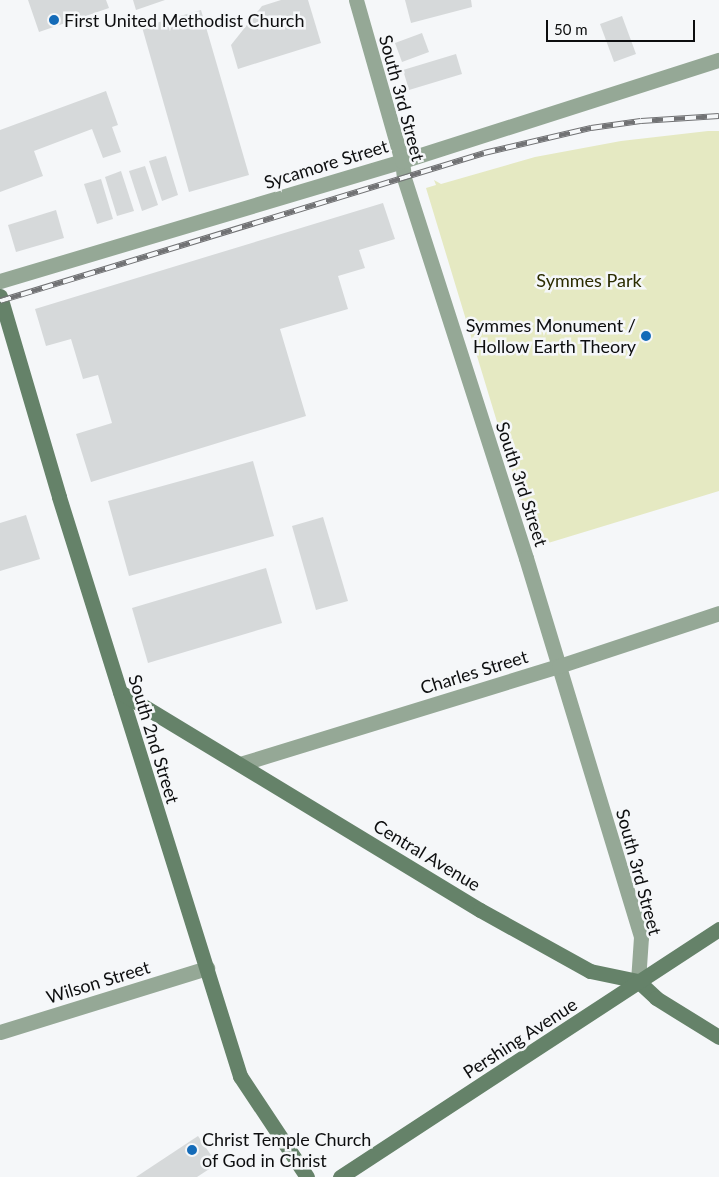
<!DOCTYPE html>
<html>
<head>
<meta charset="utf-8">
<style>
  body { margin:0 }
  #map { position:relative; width:719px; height:1177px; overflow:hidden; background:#f5f7f9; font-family:Lato,sans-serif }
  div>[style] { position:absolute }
  .green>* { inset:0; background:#e5e9c2 }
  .building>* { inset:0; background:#d6d9da }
  .street>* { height:15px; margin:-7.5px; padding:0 7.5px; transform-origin:7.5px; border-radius:7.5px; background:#95a896 }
  .secondary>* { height:15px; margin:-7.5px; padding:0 7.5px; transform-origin:7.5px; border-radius:7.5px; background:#658269 }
  .rail>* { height:5.5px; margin-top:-2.75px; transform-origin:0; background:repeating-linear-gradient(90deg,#f5f7f9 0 11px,#717274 0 22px); box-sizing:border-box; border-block:1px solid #717274 }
  .dots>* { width:14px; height:14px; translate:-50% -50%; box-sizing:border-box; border:2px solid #f5f7f9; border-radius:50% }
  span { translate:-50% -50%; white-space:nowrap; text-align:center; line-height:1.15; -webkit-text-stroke:5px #f5f7f9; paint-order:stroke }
  .poi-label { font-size:18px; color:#0d0e0f }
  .left { translate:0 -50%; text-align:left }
  .right { translate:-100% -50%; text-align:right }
  .street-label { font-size:18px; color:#0d0e0f }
  .park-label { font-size:18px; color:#2b2c00 }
  .scale { position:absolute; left:546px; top:20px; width:149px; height:22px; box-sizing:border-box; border:2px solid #0d0e0f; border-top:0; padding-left:6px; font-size:15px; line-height:18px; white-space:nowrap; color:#0d0e0f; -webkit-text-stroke:4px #f5f7f9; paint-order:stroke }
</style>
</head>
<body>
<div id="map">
  <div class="green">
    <div style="clip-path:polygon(708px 131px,719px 131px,719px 491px,535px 547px,426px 188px,436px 185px,434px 180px,441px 184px,535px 157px,621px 141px)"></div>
  </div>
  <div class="building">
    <div style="clip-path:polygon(28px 0,106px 0,109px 8px,39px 32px)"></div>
    <div style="clip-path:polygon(133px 0,165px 0,136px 10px)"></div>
    <div style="clip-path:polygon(281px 0,308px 0,321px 43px,238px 69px,231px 45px,262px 6px)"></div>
    <div style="clip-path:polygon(405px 0,471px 0,472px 7px,411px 23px)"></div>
    <div style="clip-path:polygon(201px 10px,249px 175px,189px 192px,142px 27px)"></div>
    <div style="clip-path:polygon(622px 16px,636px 54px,614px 62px,600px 24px)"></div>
    <div style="clip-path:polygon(422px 33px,429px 52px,402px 62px,395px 43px)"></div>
    <div style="clip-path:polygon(456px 54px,462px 74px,409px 90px,403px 70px)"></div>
    <div style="clip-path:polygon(106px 91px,118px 125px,112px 127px,121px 152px,103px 158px,92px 129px,34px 151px,43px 176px,0 192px,0 130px)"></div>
    <div style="clip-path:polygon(166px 156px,178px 195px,162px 201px,149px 161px)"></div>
    <div style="clip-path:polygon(145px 166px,158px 205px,142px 211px,129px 171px)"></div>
    <div style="clip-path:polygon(121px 171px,134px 211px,117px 216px,105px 177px)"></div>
    <div style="clip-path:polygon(101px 179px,113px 219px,97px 224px,84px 184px)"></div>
    <div style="clip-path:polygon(383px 203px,395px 239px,359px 250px,365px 268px,338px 276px,348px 309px,280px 329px,306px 416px,91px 482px,76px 434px,112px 423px,98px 375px,83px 379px,71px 339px,46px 346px,35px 309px)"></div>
    <div style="clip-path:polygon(56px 210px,64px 238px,16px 252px,8px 225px)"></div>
    <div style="clip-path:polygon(253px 461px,274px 536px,129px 576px,108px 501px)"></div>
    <div style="clip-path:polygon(26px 515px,40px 559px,0 571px,0 523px)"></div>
    <div style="clip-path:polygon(323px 517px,348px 601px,316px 610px,292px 526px)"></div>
    <div style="clip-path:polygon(266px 568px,282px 623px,148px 663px,132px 608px)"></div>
    <div style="clip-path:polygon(198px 1136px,217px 1164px,197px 1177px,136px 1177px)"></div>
  </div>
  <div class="street">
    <div style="left:356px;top:0;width:167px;rotate:74.1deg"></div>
    <div style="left:402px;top:161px;width:17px;rotate:83deg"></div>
    <div style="left:404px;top:178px;width:399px;rotate:72.2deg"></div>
    <div style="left:526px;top:558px;width:396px;rotate:73.1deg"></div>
    <div style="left:641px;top:937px;width:44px;rotate:93.9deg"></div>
    <div style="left:0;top:281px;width:420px;rotate:-16.6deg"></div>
    <div style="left:402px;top:161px;width:333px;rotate:-17.7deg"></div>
    <div style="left:240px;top:764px;width:334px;rotate:-17.1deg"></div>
    <div style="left:559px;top:666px;width:169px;rotate:-18.3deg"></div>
    <div style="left:0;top:1032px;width:217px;rotate:-17.2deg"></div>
  </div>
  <div class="secondary">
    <div style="left:0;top:296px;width:209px;rotate:73.6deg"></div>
    <div style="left:59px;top:497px;width:607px;rotate:72.64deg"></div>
    <div style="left:240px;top:1076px;width:121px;rotate:56.4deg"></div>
    <div style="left:120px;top:692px;width:421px;rotate:31.2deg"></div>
    <div style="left:480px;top:910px;width:126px;rotate:29deg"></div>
    <div style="left:590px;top:971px;width:49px;rotate:11.8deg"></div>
    <div style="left:638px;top:981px;width:25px;rotate:43deg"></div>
    <div style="left:656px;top:998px;width:74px;rotate:31.8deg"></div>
    <div style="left:340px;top:1177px;width:453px;rotate:-33.2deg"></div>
  </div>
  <div class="rail">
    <div style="left:0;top:301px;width:506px;rotate:-17deg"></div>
    <div style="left:484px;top:153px;width:110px;rotate:-13.2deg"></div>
    <div style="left:591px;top:128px;width:50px;rotate:-8deg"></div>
    <div style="left:641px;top:121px;width:78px;rotate:-3.7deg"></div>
  </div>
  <div class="dots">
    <div style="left:54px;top:20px;background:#146bb8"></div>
    <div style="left:646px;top:336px;background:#146bb8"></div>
    <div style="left:192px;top:1150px;background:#146bb8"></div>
  </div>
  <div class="poi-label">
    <span class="left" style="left:64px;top:20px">First United Methodist Church</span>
    <span class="right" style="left:636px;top:336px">Symmes Monument /<br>Hollow Earth Theory</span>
    <span class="left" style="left:202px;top:1150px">Christ Temple Church<br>of God in Christ</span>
  </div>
  <div class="street-label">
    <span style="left:402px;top:98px;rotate:75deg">South 3rd Street</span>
    <span style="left:326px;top:164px;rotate:-17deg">Sycamore Street</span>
    <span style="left:522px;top:484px;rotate:72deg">South 3rd Street</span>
    <span style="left:474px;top:672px;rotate:-17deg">Charles Street</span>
    <span style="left:154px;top:739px;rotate:73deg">South 2nd Street</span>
    <span style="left:427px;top:855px;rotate:31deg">Central Avenue</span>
    <span style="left:639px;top:872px;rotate:75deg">South 3rd Street</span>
    <span style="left:98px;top:982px;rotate:-17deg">Wilson Street</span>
    <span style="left:520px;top:1038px;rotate:-33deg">Pershing Avenue</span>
  </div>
  <div class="park-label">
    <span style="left:589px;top:280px">Symmes Park</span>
  </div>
  <div class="scale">50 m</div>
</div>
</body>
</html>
